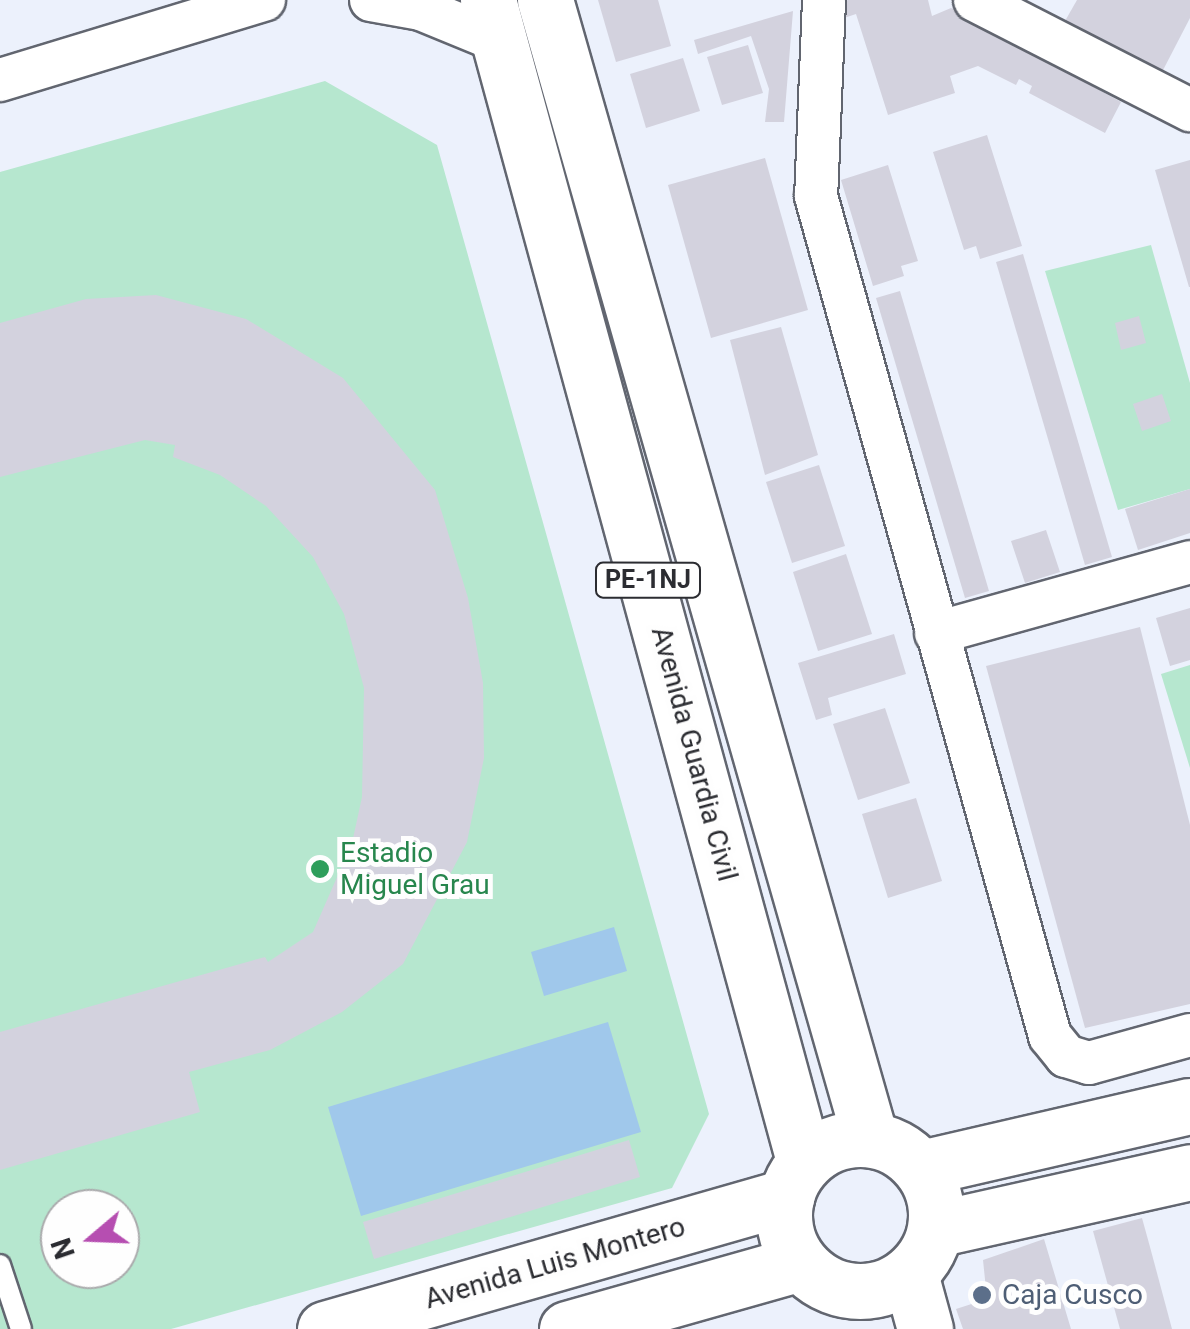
<!DOCTYPE html>
<html>
<head>
<meta charset="utf-8">
<style>
  body { margin:0 }
  #map { position:relative; width:1190px; height:1329px; overflow:hidden; background:#ecf1fc; font-family:Roboto,sans-serif }
  div>[style] { position:absolute }
  .green>* { inset:0; background:#b6e7cf }
  .water>* { inset:0; background:#a0c8eb }
  .building>* { inset:0; background:#d3d2de }
  .roads { filter:drop-shadow(2px 0 #626670) drop-shadow(-2px 0 #626670) drop-shadow(0 2px #626670) drop-shadow(0 -2px #626670) }
  .lane>* { height:20px; margin:-10px; padding:0 10px; transform-origin:10px; border-radius:10px; background:#fff }
  .street>* { height:42px; margin:-21px; padding:0 21px; transform-origin:21px; border-radius:21px; background:#fff }
  .primary>* { height:55px; margin:-27.5px; padding:0 27.5px; transform-origin:27.5px; border-radius:27.5px; background:#fff }
  .primary>.ring { margin:-27.5px; padding:0; box-sizing:content-box; background:none; border:55px solid #fff; border-radius:50% }
  .dots>* { width:28px; height:28px; translate:-50% -50%; box-sizing:border-box; border:5px solid #fefefe; border-radius:50% }
  span { translate:-50% -50%; white-space:nowrap; text-align:center; line-height:1.15; -webkit-text-stroke:10px #fefefe; paint-order:stroke }
  .shield-label span { padding:2px 8px; background:#fefefe; border:2px solid; border-radius:8px; -webkit-text-stroke-width:0 }
  .shield-label { font-size:25px; color:#2b2c31; font-weight:700 }
  .street-label { font-size:28px; color:#2b2c31 }
  .leisure-label { font-size:28px; color:#27864d }
  .left { translate:0 -50%; text-align:left }
  .service-label { font-size:28px; color:#4e5e75 }
  .north { position:absolute; left:40px; top:1189px; width:100px; height:100px; box-sizing:border-box; background:#fefefe; border:2px solid #aaaaac; border-radius:50%; rotate:251deg; font-size:28px; font-weight:700; line-height:40px; text-align:center; color:#2b2c31 }
  .north::after { content:''; display:block; margin:auto; width:35px; height:45px; background:#b64eb1; clip-path:polygon(50% 0,100% 100%,50% 72%,0 100%) }
</style>
</head>
<body>
<div id="map">
  <div class="green">
    <div style="clip-path:polygon(evenodd,325px 81px,437px 145px,709px 1114px,672px 1188px,171px 1329px,0 1329px,0 172px,325px 81px,60px 1209px,120px 1209px,120px 1269px,60px 1269px,60px 1209px)"></div>
    <div style="clip-path:polygon(1151px 245px,1190px 383px,1190px 489px,1118px 510px,1045px 271px)"></div>
    <div style="clip-path:polygon(1190px 665px,1190px 768px,1161px 674px)"></div>
  </div>
  <div class="water">
    <div style="clip-path:polygon(614px 927px,627px 971px,544px 996px,531px 952px)"></div>
    <div style="clip-path:polygon(608px 1022px,641px 1132px,361px 1216px,328px 1107px)"></div>
  </div>
  <div class="building">
    <div style="clip-path:polygon(598px 0,658px 0,671px 46px,616px 62px)"></div>
    <div style="clip-path:polygon(848px 0,928px 0,932px 16px,951px 8px,1121px 102px,1105px 133px,1029px 93px,1032px 86px,1019px 79px,1016px 85px,978px 66px,950px 76px,955px 93px,888px 115px,856px 14px,841px 19px,842px 3px)"></div>
    <div style="clip-path:polygon(1077px 0,1190px 0,1190px 18px,1161px 74px,1061px 28px)"></div>
    <div style="clip-path:polygon(793px 11px,784px 122px,765px 122px,769px 89px,751px 36px,698px 54px,694px 40px)"></div>
    <div style="clip-path:polygon(748px 45px,763px 93px,722px 105px,707px 57px)"></div>
    <div style="clip-path:polygon(683px 58px,700px 111px,646px 128px,630px 74px)"></div>
    <div style="clip-path:polygon(987px 135px,1022px 246px,980px 259px,976px 246px,964px 250px,933px 152px)"></div>
    <div style="clip-path:polygon(765px 158px,808px 310px,711px 338px,668px 185px)"></div>
    <div style="clip-path:polygon(1190px 160px,1190px 287px,1189px 287px,1155px 170px)"></div>
    <div style="clip-path:polygon(888px 165px,918px 261px,901px 266px,904px 276px,873px 286px,841px 180px)"></div>
    <div style="clip-path:polygon(1023px 254px,1112px 557px,1085px 565px,996px 262px)"></div>
    <div style="clip-path:polygon(900px 291px,989px 591px,965px 598px,876px 298px)"></div>
    <div style="clip-path:polygon(156px 295px,246px 319px,343px 378px,435px 490px,468px 598px,483px 683px,484px 758px,467px 842px,403px 964px,342px 1012px,270px 1050px,189px 1072px,200px 1112px,0 1170px,0 1032px,265px 957px,268px 962px,313px 932px,352px 843px,362px 797px,364px 688px,344px 614px,313px 557px,266px 506px,220px 475px,173px 457px,175px 445px,145px 440px,0 477px,0 323px,86px 299px)"></div>
    <div style="clip-path:polygon(1139px 316px,1146px 343px,1121px 350px,1115px 323px)"></div>
    <div style="clip-path:polygon(781px 327px,818px 455px,765px 475px,730px 340px)"></div>
    <div style="clip-path:polygon(1162px 394px,1171px 421px,1142px 431px,1133px 404px)"></div>
    <div style="clip-path:polygon(819px 465px,845px 546px,792px 563px,766px 482px)"></div>
    <div style="clip-path:polygon(1190px 489px,1190px 533px,1138px 550px,1125px 509px)"></div>
    <div style="clip-path:polygon(1046px 530px,1060px 572px,1025px 583px,1011px 541px)"></div>
    <div style="clip-path:polygon(846px 554px,872px 634px,818px 651px,793px 572px)"></div>
    <div style="clip-path:polygon(1190px 608px,1190px 660px,1170px 666px,1156px 618px)"></div>
    <div style="clip-path:polygon(1140px 627px,1190px 825px,1190px 1004px,1085px 1028px,986px 666px)"></div>
    <div style="clip-path:polygon(894px 634px,906px 674px,828px 698px,832px 715px,816px 720px,798px 663px)"></div>
    <div style="clip-path:polygon(885px 708px,910px 783px,858px 800px,833px 724px)"></div>
    <div style="clip-path:polygon(916px 798px,942px 881px,888px 898px,862px 814px)"></div>
    <div style="clip-path:polygon(629px 1140px,640px 1177px,374px 1259px,363px 1222px)"></div>
    <div style="clip-path:polygon(1142px 1218px,1150px 1247px,1172px 1329px,1120px 1329px,1093px 1231px)"></div>
    <div style="clip-path:polygon(1044px 1239px,1071px 1329px,963px 1329px,956px 1309px,987px 1299px,983px 1260px)"></div>
  </div>
  <div class="roads">
    <div class="lane">
      <div style="left:0;top:1265px;width:67px;rotate:71.8deg"></div>
    </div>
    <div class="street">
      <div style="left:371px;top:0;width:51px;rotate:10.2deg"></div>
      <div style="left:421px;top:9px;width:87px;rotate:22.4deg"></div>
      <div style="left:824px;top:0;width:196px;rotate:92.3deg"></div>
      <div style="left:816px;top:196px;width:872px;rotate:74.43deg"></div>
      <div style="left:1050px;top:1036px;width:26px;rotate:51deg"></div>
      <div style="left:1066px;top:1056px;width:24px;rotate:17deg"></div>
      <div style="left:1089px;top:1063px;width:105px;rotate:-15.5deg"></div>
      <div style="left:975px;top:0;width:242px;rotate:27.1deg"></div>
      <div style="left:0;top:80px;width:276px;rotate:-16.9deg"></div>
      <div style="left:936px;top:633px;width:264px;rotate:-15.6deg"></div>
    </div>
    <div class="primary">
      <div style="left:488px;top:0;width:1203px;rotate:74.77deg"></div>
      <div style="left:545px;top:0;width:1183px;rotate:74.06deg"></div>
      <div class="ring" style="left:784px;top:1139px;width:97px;height:97px"></div>
      <div style="left:921px;top:1168px;width:276px;rotate:-13deg"></div>
      <div style="left:936px;top:1229px;width:260px;rotate:-12.6deg"></div>
      <div style="left:910px;top:1274px;width:57px;rotate:74.7deg"></div>
      <div style="left:325px;top:1329px;width:480px;rotate:-16deg"></div>
      <div style="left:567px;top:1329px;width:242px;rotate:-15.8deg"></div>
    </div>
  </div>
  <div class="dots">
    <div style="left:320px;top:869px;background:#2e9e5b"></div>
    <div style="left:982px;top:1295px;background:#5c6f8a"></div>
  </div>
  <div class="shield-label">
    <span style="left:648px;top:580px">PE-1NJ</span>
  </div>
  <div class="street-label">
    <span style="left:694px;top:754px;rotate:75deg">Avenida Guardia Civil</span>
    <span style="left:555px;top:1263px;rotate:-16deg">Avenida Luis Montero</span>
  </div>
  <div class="leisure-label">
    <span class="left" style="left:340px;top:869px">Estadio<br>Miguel Grau</span>
  </div>
  <div class="service-label">
    <span class="left" style="left:1002px;top:1295px">Caja Cusco</span>
  </div>
  <div class="north">N</div>
</div>
</body>
</html>
